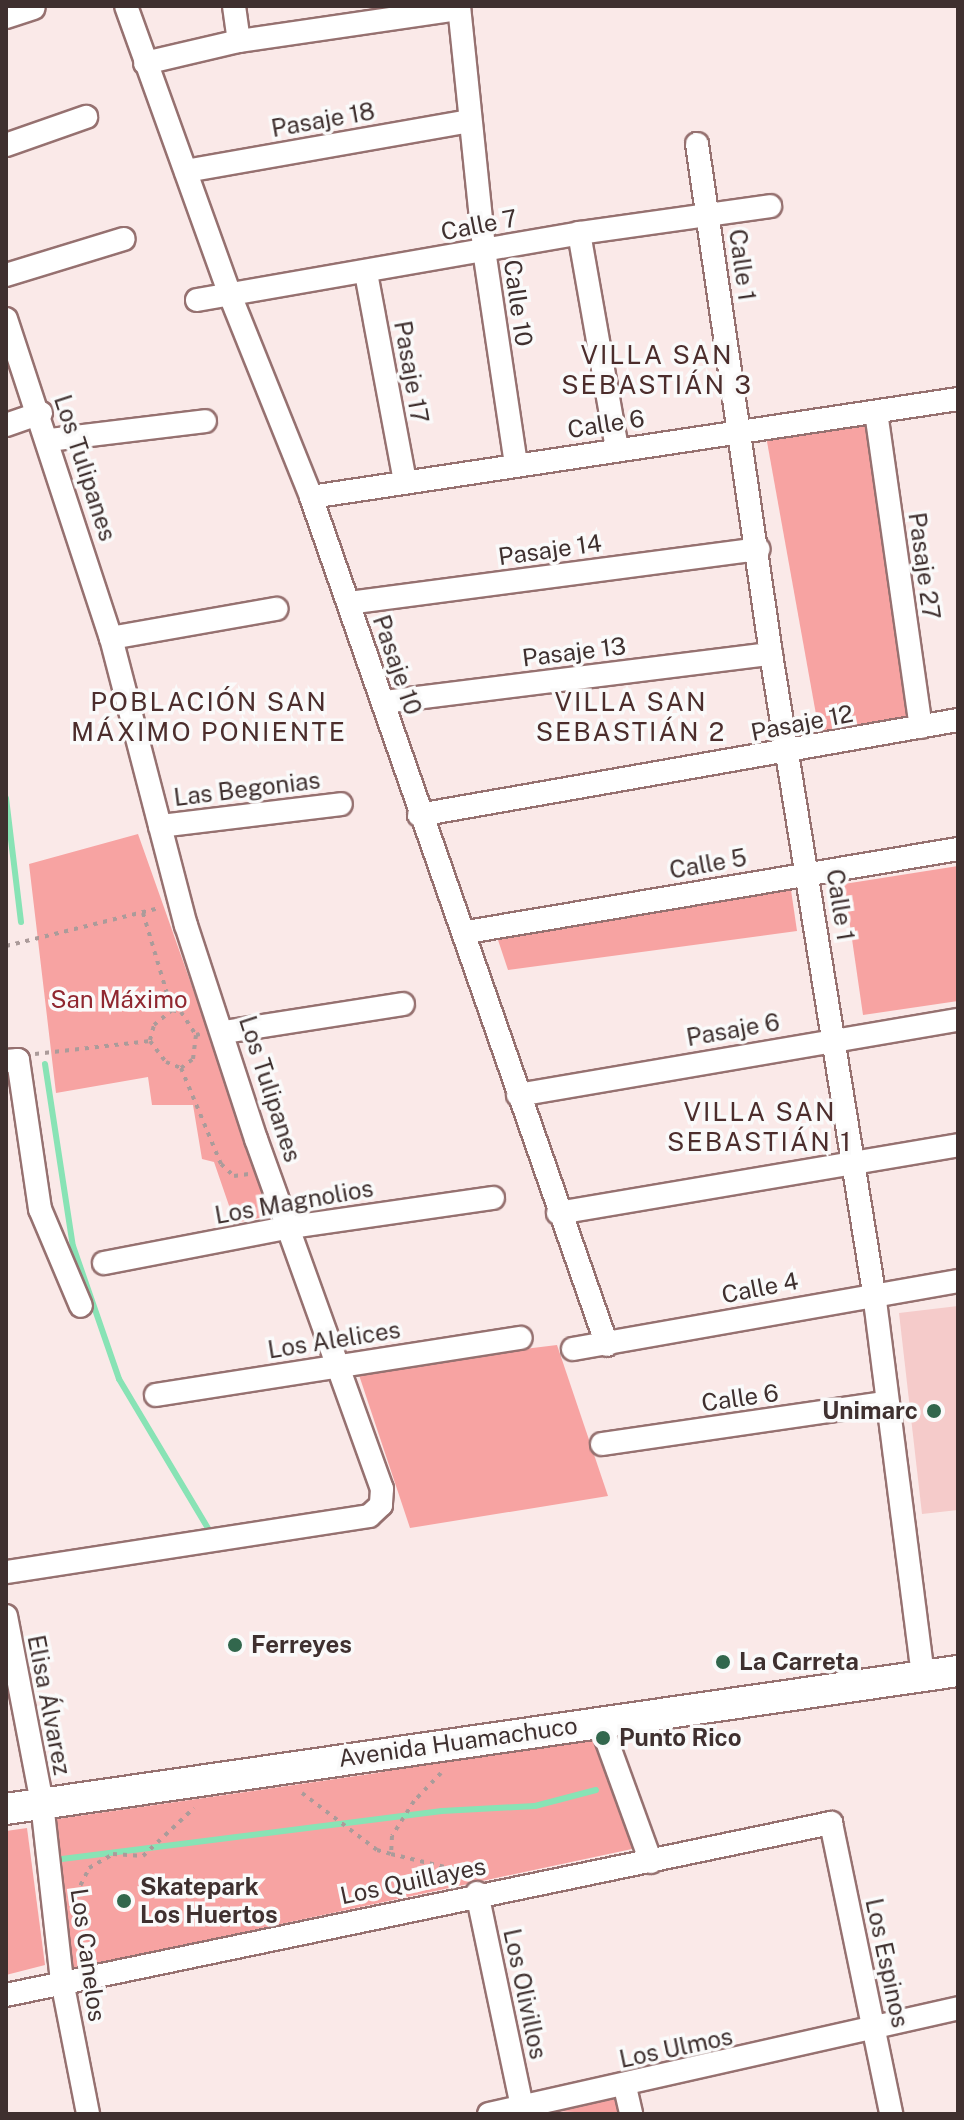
<!DOCTYPE html>
<html>
<head>
<meta charset="utf-8">
<style>
  body { margin:0 }
  #map { position:relative; width:964px; height:2120px; overflow:hidden; background:#fae9e8; font-family:"Public Sans",sans-serif }
  div>[style] { position:absolute }
  .green>* { inset:0; background:#f7a3a2 }
  .stream>* { height:6px; margin:-3px; padding:0 3px; transform-origin:3px; border-radius:3px; background:#88e3b5 }
  .building>* { inset:0; background:#f5cbca }
  .path>* { height:4px; margin-top:-2px; transform-origin:0; background:repeating-linear-gradient(90deg,#ab9b9a 0 4px,transparent 0 10px) }
  .roads { filter:drop-shadow(2px 0 #967170) drop-shadow(-2px 0 #967170) drop-shadow(0 2px #967170) drop-shadow(0 -2px #967170) }
  .minor>* { height:22px; margin:-11px; padding:0 11px; transform-origin:11px; border-radius:11px; background:#fff }
  .major>* { height:30px; margin:-15px; padding:0 15px; transform-origin:15px; border-radius:15px; background:#fff }
  .dots>* { width:22px; height:22px; translate:-50% -50%; box-sizing:border-box; border:4px solid #fafafa; border-radius:50% }
  span { translate:-50% -50%; white-space:nowrap; text-align:center; line-height:1.15; -webkit-text-stroke:7px #fafafa; paint-order:stroke }
  .street-label { font-size:24px; color:#3f302f }
  .park-label { font-size:24px; color:#902730 }
  .poi-label { font-size:24px; color:#3f302f; font-weight:700 }
  .right { translate:-100% -50%; text-align:right }
  .left { translate:0 -50%; text-align:left }
  .neighbourhood-label { font-size:26px; color:#4c2d2c; letter-spacing:2px }
  .frame { position:absolute; inset:0; border:8px solid #3f302f; pointer-events:none }
</style>
</head>
<body>
<div id="map">
  <div class="green">
    <div style="clip-path:polygon(869px 425px,911px 717px,819px 731px,766px 436px)"></div>
    <div style="clip-path:polygon(138px 834px,273px 1215px,235px 1223px,214px 1162px,202px 1159px,193px 1105px,152px 1105px,148px 1077px,56px 1093px,29px 864px)"></div>
    <div style="clip-path:polygon(958px 866px,958px 1001px,863px 1015px,844px 884px)"></div>
    <div style="clip-path:polygon(791px 890px,797px 931px,508px 970px,496px 934px)"></div>
    <div style="clip-path:polygon(557px 1345px,608px 1496px,410px 1528px,357px 1369px)"></div>
    <div style="clip-path:polygon(599px 1728px,646px 1846px,66px 1970px,50px 1820px,377px 1773px)"></div>
    <div style="clip-path:polygon(27px 1828px,45px 1965px,6px 1975px,6px 1831px)"></div>
    <div style="clip-path:polygon(617px 2099px,620px 2114px,552px 2111px)"></div>
  </div>
  <div class="stream">
    <div style="left:6px;top:798px;width:125px;rotate:83.1deg"></div>
    <div style="left:45px;top:1064px;width:184px;rotate:81.3deg"></div>
    <div style="left:73px;top:1246px;width:141px;rotate:70.9deg"></div>
    <div style="left:119px;top:1379px;width:182px;rotate:59.2deg"></div>
    <div style="left:54px;top:1860px;width:391px;rotate:-7.2deg"></div>
    <div style="left:442px;top:1811px;width:93px;rotate:-3.1deg"></div>
    <div style="left:535px;top:1806px;width:63px;rotate:-14.7deg"></div>
  </div>
  <div class="building">
    <div style="clip-path:polygon(958px 1306px,958px 1510px,922px 1514px,899px 1313px)"></div>
  </div>
  <div class="path">
    <div style="left:143px;top:913px;width:101px;rotate:73.4deg"></div>
    <div style="left:6px;top:946px;width:158px;rotate:-13.9deg"></div>
    <div style="left:150px;top:1040px;width:16px;rotate:-75deg"></div>
    <div style="left:154px;top:1025px;width:23px;rotate:-40deg"></div>
    <div style="left:172px;top:1010px;width:9px;rotate:13deg"></div>
    <div style="left:181px;top:1012px;width:27px;rotate:57deg"></div>
    <div style="left:35px;top:1054px;width:116px;rotate:-6.4deg"></div>
    <div style="left:150px;top:1041px;width:26px;rotate:53deg"></div>
    <div style="left:166px;top:1062px;width:16px;rotate:22deg"></div>
    <div style="left:181px;top:1068px;width:15px;rotate:-37deg"></div>
    <div style="left:193px;top:1059px;width:24px;rotate:-83deg"></div>
    <div style="left:196px;top:1035px;width:4px;rotate:-14deg"></div>
    <div style="left:181px;top:1068px;width:104px;rotate:67.4deg"></div>
    <div style="left:221px;top:1164px;width:18px;rotate:43deg"></div>
    <div style="left:234px;top:1176px;width:15px;rotate:-8deg"></div>
    <div style="left:441px;top:1773px;width:39px;rotate:134deg"></div>
    <div style="left:414px;top:1801px;width:41px;rotate:122.2deg"></div>
    <div style="left:392px;top:1836px;width:18px;rotate:93deg"></div>
    <div style="left:391px;top:1854px;width:68px;rotate:13.6deg"></div>
    <div style="left:457px;top:1870px;width:9px;rotate:49deg"></div>
    <div style="left:302px;top:1793px;width:94px;rotate:37.2deg"></div>
    <div style="left:377px;top:1850px;width:15px;rotate:16deg"></div>
    <div style="left:76px;top:1894px;width:29px;rotate:-63deg"></div>
    <div style="left:89px;top:1868px;width:28px;rotate:-30deg"></div>
    <div style="left:113px;top:1854px;width:30px;rotate:4deg"></div>
    <div style="left:143px;top:1856px;width:70px;rotate:-43.3deg"></div>
  </div>
  <div class="roads">
    <div class="minor">
      <div style="left:126px;top:6px;width:307px;rotate:70.2deg"></div>
      <div style="left:230px;top:295px;width:218px;rotate:68.1deg"></div>
      <div style="left:311px;top:497px;width:898px;rotate:70.76deg"></div>
      <div style="left:234px;top:6px;width:35px;rotate:82deg"></div>
      <div style="left:459px;top:6px;width:245px;rotate:84.1deg"></div>
      <div style="left:484px;top:250px;width:216px;rotate:81.5deg"></div>
      <div style="left:6px;top:17px;width:29px;rotate:-18deg"></div>
      <div style="left:145px;top:63px;width:97px;rotate:-13.2deg"></div>
      <div style="left:239px;top:41px;width:222px;rotate:-8.3deg"></div>
      <div style="left:697px;top:144px;width:515px;rotate:81.74deg"></div>
      <div style="left:771px;top:654px;width:647px;rotate:80.84deg"></div>
      <div style="left:874px;top:1293px;width:385px;rotate:82.7deg"></div>
      <div style="left:6px;top:145px;width:85px;rotate:-19.3deg"></div>
      <div style="left:186px;top:171px;width:288px;rotate:-10deg"></div>
      <div style="left:579px;top:233px;width:219px;rotate:80deg"></div>
      <div style="left:366px;top:273px;width:212px;rotate:79.4deg"></div>
      <div style="left:6px;top:275px;width:123px;rotate:-17deg"></div>
      <div style="left:197px;top:300px;width:388px;rotate:-9.9deg"></div>
      <div style="left:579px;top:233px;width:193px;rotate:-8deg"></div>
      <div style="left:6px;top:319px;width:336px;rotate:71.8deg"></div>
      <div style="left:111px;top:638px;width:297px;rotate:75.4deg"></div>
      <div style="left:186px;top:925px;width:225px;rotate:71.9deg"></div>
      <div style="left:256px;top:1139px;width:372px;rotate:70.2deg"></div>
      <div style="left:382px;top:1489px;width:16px;rotate:94deg"></div>
      <div style="left:381px;top:1505px;width:16px;rotate:137deg"></div>
      <div style="left:369px;top:1516px;width:367px;rotate:171.2deg"></div>
      <div style="left:876px;top:412px;width:318px;rotate:81.9deg"></div>
      <div style="left:6px;top:425px;width:37px;rotate:-19deg"></div>
      <div style="left:49px;top:440px;width:157px;rotate:-6.9deg"></div>
      <div style="left:311px;top:497px;width:654px;rotate:-8.61deg"></div>
      <div style="left:349px;top:603px;width:413px;rotate:-7.5deg"></div>
      <div style="left:111px;top:638px;width:168px;rotate:-10deg"></div>
      <div style="left:384px;top:702px;width:390px;rotate:-7.1deg"></div>
      <div style="left:419px;top:815px;width:547px;rotate:-10deg"></div>
      <div style="left:160px;top:826px;width:182px;rotate:-6.9deg"></div>
      <div style="left:467px;top:932px;width:498px;rotate:-9.6deg"></div>
      <div style="left:225px;top:1032px;width:180px;rotate:-8.9deg"></div>
      <div style="left:6px;top:1061px;width:12px;rotate:-5deg"></div>
      <div style="left:18px;top:1060px;width:151px;rotate:81.6deg"></div>
      <div style="left:40px;top:1209px;width:105px;rotate:67.1deg"></div>
      <div style="left:518px;top:1095px;width:446px;rotate:-9.7deg"></div>
      <div style="left:558px;top:1213px;width:406px;rotate:-9.6deg"></div>
      <div style="left:104px;top:1263px;width:190px;rotate:-10.9deg"></div>
      <div style="left:291px;top:1227px;width:204px;rotate:-8.2deg"></div>
      <div style="left:573px;top:1349px;width:391px;rotate:-10deg"></div>
      <div style="left:156px;top:1395px;width:369px;rotate:-8.9deg"></div>
      <div style="left:602px;top:1444px;width:285px;rotate:-8.3deg"></div>
      <div style="left:6px;top:1616px;width:190px;rotate:79.1deg"></div>
      <div style="left:42px;top:1803px;width:179px;rotate:83.6deg"></div>
      <div style="left:62px;top:1981px;width:136px;rotate:78.9deg"></div>
      <div style="left:600px;top:1722px;width:149px;rotate:70deg"></div>
      <div style="left:477px;top:1893px;width:218px;rotate:78.1deg"></div>
      <div style="left:6px;top:1995px;width:843px;rotate:-11.78deg"></div>
      <div style="left:831px;top:1823px;width:297px;rotate:78.3deg"></div>
      <div style="left:625px;top:2087px;width:28px;rotate:77deg"></div>
      <div style="left:489px;top:2114px;width:481px;rotate:-12.7deg"></div>
    </div>
    <div class="major">
      <div style="left:6px;top:1809px;width:962px;rotate:-8.25deg"></div>
    </div>
  </div>
  <div class="dots">
    <div style="left:934px;top:1411px;background:#32674d"></div>
    <div style="left:235px;top:1645px;background:#32674d"></div>
    <div style="left:723px;top:1662px;background:#32674d"></div>
    <div style="left:603px;top:1738px;background:#32674d"></div>
    <div style="left:124px;top:1901px;background:#32674d"></div>
  </div>
  <div class="street-label">
    <span style="left:323px;top:120px;rotate:-10deg">Pasaje 18</span>
    <span style="left:479px;top:225px;rotate:-11deg">Calle 7</span>
    <span style="left:742px;top:265px;rotate:82deg">Calle 1</span>
    <span style="left:518px;top:303px;rotate:82deg">Calle 10</span>
    <span style="left:411px;top:372px;rotate:80deg">Pasaje 17</span>
    <span style="left:606px;top:424px;rotate:-9deg">Calle 6</span>
    <span style="left:85px;top:468px;rotate:72deg">Los Tulipanes</span>
    <span style="left:550px;top:550px;rotate:-8deg">Pasaje 14</span>
    <span style="left:924px;top:566px;rotate:82deg">Pasaje 27</span>
    <span style="left:574px;top:652px;rotate:-7deg">Pasaje 13</span>
    <span style="left:397px;top:665px;rotate:71deg">Pasaje 10</span>
    <span style="left:802px;top:723px;rotate:-11deg">Pasaje 12</span>
    <span style="left:247px;top:789px;rotate:-7deg">Las Begonias</span>
    <span style="left:708px;top:864px;rotate:-10deg">Calle 5</span>
    <span style="left:840px;top:905px;rotate:81deg">Calle 1</span>
    <span style="left:733px;top:1030px;rotate:-10deg">Pasaje 6</span>
    <span style="left:270px;top:1089px;rotate:72deg">Los Tulipanes</span>
    <span style="left:294px;top:1202px;rotate:-10deg">Los Magnolios</span>
    <span style="left:760px;top:1288px;rotate:-11deg">Calle 4</span>
    <span style="left:334px;top:1340px;rotate:-9deg">Los Alelices</span>
    <span style="left:740px;top:1398px;rotate:-8deg">Calle 6</span>
    <span style="left:49px;top:1705px;rotate:79deg">Elisa Álvarez</span>
    <span style="left:458px;top:1742px;rotate:-8deg">Avenida Huamachuco</span>
    <span style="left:413px;top:1881px;rotate:-12deg">Los Quillayes</span>
    <span style="left:88px;top:1955px;rotate:82deg">Los Canelos</span>
    <span style="left:887px;top:1963px;rotate:78deg">Los Espinos</span>
    <span style="left:525px;top:1994px;rotate:78deg">Los Olivillos</span>
    <span style="left:676px;top:2048px;rotate:-12deg">Los Ulmos</span>
  </div>
  <div class="park-label">
    <span style="left:119px;top:1000px">San Máximo</span>
  </div>
  <div class="poi-label">
    <span class="right" style="left:918px;top:1411px">Unimarc</span>
    <span class="left" style="left:251px;top:1645px">Ferreyes</span>
    <span class="left" style="left:739px;top:1662px">La Carreta</span>
    <span class="left" style="left:619px;top:1738px">Punto Rico</span>
    <span class="left" style="left:140px;top:1901px">Skatepark<br>Los Huertos</span>
  </div>
  <div class="neighbourhood-label">
    <span style="left:657px;top:370px">VILLA SAN<br>SEBASTIÁN 3</span>
    <span style="left:209px;top:717px">POBLACIÓN SAN<br>MÁXIMO PONIENTE</span>
    <span style="left:631px;top:717px">VILLA SAN<br>SEBASTIÁN 2</span>
    <span style="left:760px;top:1127px">VILLA SAN<br>SEBASTIÁN 1</span>
  </div>
  <div class="frame"></div>
</div>
</body>
</html>
